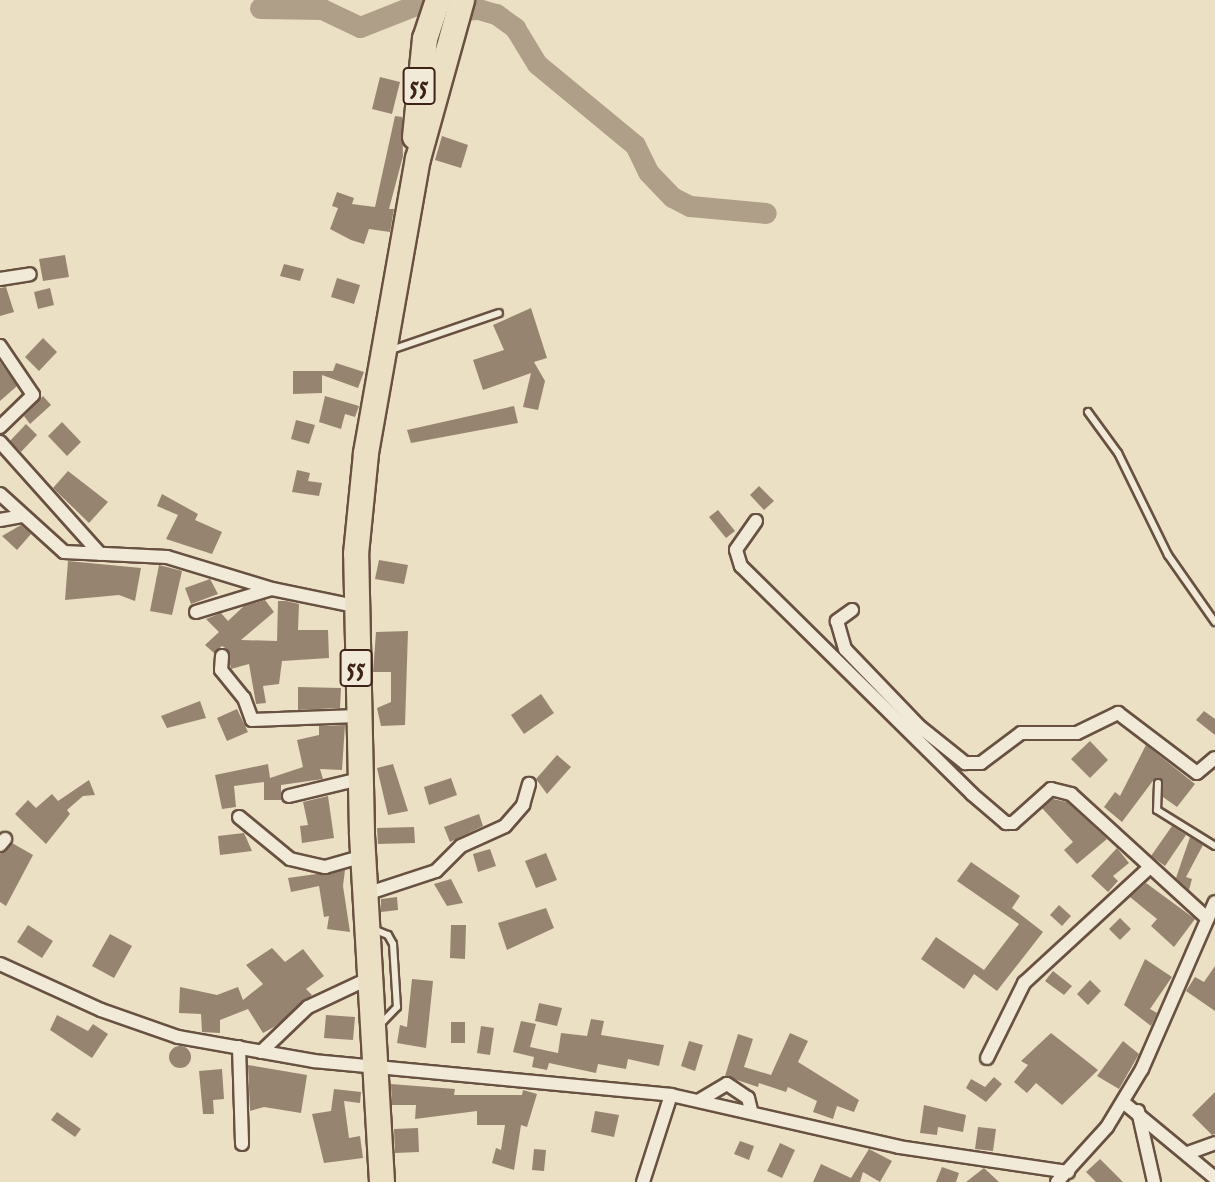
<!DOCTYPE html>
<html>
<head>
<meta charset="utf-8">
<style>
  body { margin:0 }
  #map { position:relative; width:1215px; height:1182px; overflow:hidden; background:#ebdfc4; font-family:"IM FELL English",serif }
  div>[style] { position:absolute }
  .river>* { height:21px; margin:-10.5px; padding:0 10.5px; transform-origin:10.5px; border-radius:10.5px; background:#b09f88 }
  .building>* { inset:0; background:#978470 }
  .round { border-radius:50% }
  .roads { filter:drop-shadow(2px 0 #685141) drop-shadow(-2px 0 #685141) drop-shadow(0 2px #685141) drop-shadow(0 -2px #685141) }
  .lane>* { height:6px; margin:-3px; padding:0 3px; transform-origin:3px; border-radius:3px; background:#f2ead9 }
  .street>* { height:12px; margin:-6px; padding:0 6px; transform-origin:6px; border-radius:6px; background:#f2ead9 }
  .highway>* { height:24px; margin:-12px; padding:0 12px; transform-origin:12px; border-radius:12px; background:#ebdfc4 }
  span { translate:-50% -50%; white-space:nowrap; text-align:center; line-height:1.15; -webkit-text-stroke:6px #f2ead9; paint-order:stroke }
  .shield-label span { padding:2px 5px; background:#f2ead9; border:2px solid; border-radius:5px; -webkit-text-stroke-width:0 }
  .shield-label { font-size:26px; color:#3d2215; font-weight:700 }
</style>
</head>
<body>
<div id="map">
  <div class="river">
    <div style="left:260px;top:8px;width:62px;rotate:0.9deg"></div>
    <div style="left:322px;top:9px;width:42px;rotate:25.3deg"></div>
    <div style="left:360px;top:27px;width:62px;rotate:-21.6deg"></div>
    <div style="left:418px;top:4px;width:30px;rotate:15deg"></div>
    <div style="left:447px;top:12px;width:31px;rotate:-6deg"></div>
    <div style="left:478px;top:9px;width:19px;rotate:16deg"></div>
    <div style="left:496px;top:14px;width:24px;rotate:36deg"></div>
    <div style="left:515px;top:28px;width:42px;rotate:58.6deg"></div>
    <div style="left:537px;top:64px;width:127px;rotate:39.6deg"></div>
    <div style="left:635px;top:145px;width:30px;rotate:64deg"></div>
    <div style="left:648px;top:172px;width:35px;rotate:46deg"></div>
    <div style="left:672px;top:197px;width:20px;rotate:27deg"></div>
    <div style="left:690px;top:206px;width:76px;rotate:5.3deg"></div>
  </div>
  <div class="building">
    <div style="clip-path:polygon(380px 77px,400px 82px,392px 114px,372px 109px)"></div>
    <div style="clip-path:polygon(395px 116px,402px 117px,403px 156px,389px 209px,394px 209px,390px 232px,369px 229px,364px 244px,351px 240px,330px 229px,338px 208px,332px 206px,337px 192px,354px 198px,352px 204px,375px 207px)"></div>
    <div style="clip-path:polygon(442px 136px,468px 145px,461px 168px,435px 160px)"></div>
    <div style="clip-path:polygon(65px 255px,69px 277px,43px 281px,39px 259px)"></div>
    <div style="clip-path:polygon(284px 264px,304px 269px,300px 281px,280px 276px)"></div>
    <div style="clip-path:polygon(337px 278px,360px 285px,354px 304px,331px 297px)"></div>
    <div style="clip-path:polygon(6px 287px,14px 312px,0 316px,0 288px)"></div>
    <div style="clip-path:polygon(50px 288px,54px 305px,38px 309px,34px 292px)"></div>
    <div style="clip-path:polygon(531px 308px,547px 358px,534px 362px,545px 381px,538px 410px,523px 407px,531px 373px,483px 390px,473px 360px,504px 350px,493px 325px)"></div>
    <div style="clip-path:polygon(43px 338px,57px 352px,39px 371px,25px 357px)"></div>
    <div style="clip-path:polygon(0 362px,17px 386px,0 401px)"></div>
    <div style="clip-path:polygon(336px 363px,364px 372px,358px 388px,322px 375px,322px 393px,293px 394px,293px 371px,333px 371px)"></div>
    <div style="clip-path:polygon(43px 396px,51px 405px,30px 424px,24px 416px)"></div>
    <div style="clip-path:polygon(325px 396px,359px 406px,355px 417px,345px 414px,341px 429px,319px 422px)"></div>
    <div style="clip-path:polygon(514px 406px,518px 423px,411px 443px,407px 430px)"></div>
    <div style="clip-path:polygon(296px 420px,315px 425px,309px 444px,291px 439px)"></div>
    <div style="clip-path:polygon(62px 422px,81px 442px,67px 456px,48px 436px)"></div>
    <div style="clip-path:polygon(26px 424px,37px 435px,21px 452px,10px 441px)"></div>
    <div style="clip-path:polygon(297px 470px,310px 473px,308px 481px,322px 483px,319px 496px,292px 492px)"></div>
    <div style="clip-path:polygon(68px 471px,108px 502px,89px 523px,53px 488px)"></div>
    <div style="clip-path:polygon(759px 486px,774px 501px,764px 510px,750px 495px)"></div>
    <div style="clip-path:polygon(162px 494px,198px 514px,195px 520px,222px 532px,212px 554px,166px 539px,178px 515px,157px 506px)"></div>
    <div style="clip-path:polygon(718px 510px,735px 531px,726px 538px,709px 517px)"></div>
    <div style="clip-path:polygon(21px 525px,31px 534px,17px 550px,2px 536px)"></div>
    <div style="clip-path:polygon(379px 560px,408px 565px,404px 584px,375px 579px)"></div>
    <div style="clip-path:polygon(68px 561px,141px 568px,135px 601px,119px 595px,65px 600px)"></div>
    <div style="clip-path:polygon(159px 565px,182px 571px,172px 615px,150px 611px)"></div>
    <div style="clip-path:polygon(210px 579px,218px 594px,191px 604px,185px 588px)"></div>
    <div style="clip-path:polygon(265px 600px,274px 612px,241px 640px,277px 641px,278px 601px,286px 601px,299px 604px,298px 630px,328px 630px,329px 658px,282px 661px,279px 684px,263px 686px,266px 703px,256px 704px,249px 664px,231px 669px,227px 649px,222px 646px,214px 653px,205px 645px,219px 632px,206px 619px,221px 613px,228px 621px,244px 606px)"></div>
    <div style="clip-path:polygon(408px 631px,405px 725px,381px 726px,377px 708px,391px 702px,391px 672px,373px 672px,376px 632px)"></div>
    <div style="clip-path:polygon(298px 687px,341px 688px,340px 708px,298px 710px)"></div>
    <div style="clip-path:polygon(541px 694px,554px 713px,524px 734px,511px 715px)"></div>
    <div style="clip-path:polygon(200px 701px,206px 718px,167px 728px,161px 716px)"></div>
    <div style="clip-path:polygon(237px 709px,248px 732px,227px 741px,217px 718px)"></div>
    <div style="clip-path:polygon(1204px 711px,1215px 719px,1215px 735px,1196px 720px)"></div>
    <div style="clip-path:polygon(345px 725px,342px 770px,320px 769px,323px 779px,281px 785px,281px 800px,264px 800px,264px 782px,234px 786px,236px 807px,222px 809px,215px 775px,268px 764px,270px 778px,303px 767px,297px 740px,319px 735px,319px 726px)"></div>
    <div style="clip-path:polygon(1090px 741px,1108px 760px,1090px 778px,1071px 759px)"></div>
    <div style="clip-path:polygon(1146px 745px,1195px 784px,1177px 807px,1163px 797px,1163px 780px,1155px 778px,1122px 822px,1104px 807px,1115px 792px,1120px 796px)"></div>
    <div style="clip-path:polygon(557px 755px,571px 767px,547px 794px,536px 779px)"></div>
    <div style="clip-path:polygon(393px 764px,408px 811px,388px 815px,377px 768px)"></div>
    <div style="clip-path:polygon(451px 778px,457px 795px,429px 805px,424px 787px)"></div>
    <div style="clip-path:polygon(89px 780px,95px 795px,83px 796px,67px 810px,70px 814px,46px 844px,15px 814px,28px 800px,36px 808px,52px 794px,58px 801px)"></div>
    <div style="clip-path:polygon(328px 796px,334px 838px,302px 843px,300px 826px,308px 825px,303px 802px)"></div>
    <div style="clip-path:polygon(1053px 799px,1067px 802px,1107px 839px,1077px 864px,1064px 850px,1073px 842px,1042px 808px)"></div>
    <div style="clip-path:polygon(479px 814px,483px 826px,450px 842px,444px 827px)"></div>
    <div style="clip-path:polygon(1172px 826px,1186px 835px,1165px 866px,1151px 856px)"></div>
    <div style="clip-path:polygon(414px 827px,415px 843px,378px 844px,377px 828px)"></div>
    <div style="clip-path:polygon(244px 833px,252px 851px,220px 855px,218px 836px)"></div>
    <div style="clip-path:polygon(1190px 837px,1203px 845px,1186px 877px,1192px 879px,1189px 890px,1176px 878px)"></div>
    <div style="clip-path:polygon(12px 843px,33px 855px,6px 906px,0 902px,0 854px)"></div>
    <div style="clip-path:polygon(1117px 848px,1129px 863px,1113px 876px,1118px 881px,1108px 892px,1091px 876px)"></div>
    <div style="clip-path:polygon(490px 849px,496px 866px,478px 872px,473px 854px)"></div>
    <div style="clip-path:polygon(546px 853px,557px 880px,536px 888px,525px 861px)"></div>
    <div style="clip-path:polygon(971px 862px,1020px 896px,1012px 908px,1043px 932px,997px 991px,974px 974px,964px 989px,921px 959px,936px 937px,984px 970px,1019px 924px,957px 881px)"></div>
    <div style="clip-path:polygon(345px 870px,343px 886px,350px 932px,327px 929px,329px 916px,324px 917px,319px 886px,291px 892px,288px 878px)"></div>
    <div style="clip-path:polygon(451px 879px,463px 903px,447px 906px,434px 884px)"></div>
    <div style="clip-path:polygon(1146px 883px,1195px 919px,1174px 947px,1151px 926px,1157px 919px,1130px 897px)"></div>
    <div style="clip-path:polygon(397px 897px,398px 910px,381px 912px,381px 899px)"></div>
    <div style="clip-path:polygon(1059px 905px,1071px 916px,1062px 926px,1050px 915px)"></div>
    <div style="clip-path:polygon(546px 908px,554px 928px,507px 950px,498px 923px)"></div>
    <div style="clip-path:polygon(1120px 918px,1131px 929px,1120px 940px,1109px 929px)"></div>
    <div style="clip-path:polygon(28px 925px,53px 941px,42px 958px,17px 942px)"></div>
    <div style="clip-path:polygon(451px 925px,466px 925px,465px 959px,450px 958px)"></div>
    <div style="clip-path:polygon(110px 934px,132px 946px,114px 978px,92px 966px)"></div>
    <div style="clip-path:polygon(272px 948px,285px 962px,303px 949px,324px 976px,306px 989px,312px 995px,274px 1027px,263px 1033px,248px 1009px,220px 1020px,220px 1033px,202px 1032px,201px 1014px,179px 1013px,180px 987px,217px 995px,238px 987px,243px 1000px,263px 984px,246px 965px)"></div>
    <div style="clip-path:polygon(1145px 959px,1172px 977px,1150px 1009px,1157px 1013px,1151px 1026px,1124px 1005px)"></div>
    <div style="clip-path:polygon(1215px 966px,1215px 1011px,1186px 991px,1195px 977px,1204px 982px)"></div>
    <div style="clip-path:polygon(1053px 971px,1072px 986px,1064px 995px,1045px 981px)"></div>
    <div style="clip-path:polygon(412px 979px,433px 981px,426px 1048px,397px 1043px,400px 1025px,407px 1027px)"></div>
    <div style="clip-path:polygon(1090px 980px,1101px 991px,1088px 1005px,1077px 994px)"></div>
    <div style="clip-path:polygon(539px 1003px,562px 1008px,557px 1026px,535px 1021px)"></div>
    <div style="clip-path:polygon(57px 1015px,88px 1031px,93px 1024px,108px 1034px,92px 1058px,50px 1030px)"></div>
    <div style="clip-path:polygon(326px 1015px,355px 1017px,353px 1040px,324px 1038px)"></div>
    <div style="clip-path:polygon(591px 1019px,604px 1021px,601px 1035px,664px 1045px,659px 1066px,628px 1059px,626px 1069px,598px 1064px,596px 1073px,549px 1063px,547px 1070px,532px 1067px,534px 1057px,513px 1052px,521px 1021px,536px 1024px,530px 1047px,558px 1053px,561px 1033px,587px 1036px)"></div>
    <div style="clip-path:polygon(451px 1022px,465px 1022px,465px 1043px,451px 1043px)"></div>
    <div style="clip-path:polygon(481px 1026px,494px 1028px,490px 1055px,477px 1053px)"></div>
    <div style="clip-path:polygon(790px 1033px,808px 1041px,798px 1062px,859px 1100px,854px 1112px,837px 1106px,833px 1119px,813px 1112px,817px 1101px,788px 1087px,786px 1092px,759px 1083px,758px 1087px,725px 1076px,738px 1034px,753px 1039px,744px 1067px,771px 1075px)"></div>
    <div style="clip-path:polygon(1051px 1033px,1098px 1070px,1062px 1105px,1036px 1083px,1027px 1093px,1014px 1082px,1028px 1065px,1021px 1061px)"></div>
    <div style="clip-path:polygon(689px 1041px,703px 1045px,695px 1071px,681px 1066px)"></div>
    <div style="clip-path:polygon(1123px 1041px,1139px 1054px,1119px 1089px,1097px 1076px)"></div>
    <div class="round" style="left:169px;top:1046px;width:22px;height:22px"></div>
    <div style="clip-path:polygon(248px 1065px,307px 1075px,301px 1113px,264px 1107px,250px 1111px)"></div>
    <div style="clip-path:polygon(222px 1069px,224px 1099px,213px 1100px,214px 1114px,203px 1114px,199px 1071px)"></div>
    <div style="clip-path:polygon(994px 1077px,1002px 1084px,986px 1102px,966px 1088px,971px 1079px,985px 1087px)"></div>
    <div style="clip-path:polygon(391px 1084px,455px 1089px,454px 1095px,522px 1095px,523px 1090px,537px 1094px,527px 1127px,521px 1125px,514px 1170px,492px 1163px,496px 1148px,501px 1150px,505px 1125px,477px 1125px,477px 1111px,415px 1119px,416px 1105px,392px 1105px)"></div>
    <div style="clip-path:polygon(334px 1089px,361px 1092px,360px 1103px,344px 1101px,349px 1138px,360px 1136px,363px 1158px,324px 1163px,312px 1114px,331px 1111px)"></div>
    <div style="clip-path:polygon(1215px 1092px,1215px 1134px,1212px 1135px,1192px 1115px)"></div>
    <div style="clip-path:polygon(924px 1105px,966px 1115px,963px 1132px,938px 1127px,937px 1135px,920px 1133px)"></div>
    <div style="clip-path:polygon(595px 1111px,619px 1115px,614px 1137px,591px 1132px)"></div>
    <div style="clip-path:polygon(57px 1112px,81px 1129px,75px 1137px,51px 1120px)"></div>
    <div style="clip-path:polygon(978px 1127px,996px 1129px,993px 1151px,975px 1149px)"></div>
    <div style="clip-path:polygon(418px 1128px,419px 1152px,395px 1153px,394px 1129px)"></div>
    <div style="clip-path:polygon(740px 1141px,754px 1146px,749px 1160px,734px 1154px)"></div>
    <div style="clip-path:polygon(780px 1143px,795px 1150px,782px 1178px,767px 1171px)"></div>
    <div style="clip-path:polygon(534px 1149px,546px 1150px,544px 1171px,532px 1170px)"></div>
    <div style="clip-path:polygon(869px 1149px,892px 1161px,880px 1182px,863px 1172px,860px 1182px,813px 1182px,821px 1164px,851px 1178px)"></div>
    <div style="clip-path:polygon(1100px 1159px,1123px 1182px,1096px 1182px,1086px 1172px)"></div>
    <div style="clip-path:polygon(942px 1167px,959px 1173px,956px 1182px,936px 1182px)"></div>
    <div style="clip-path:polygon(984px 1168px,999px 1182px,966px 1182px)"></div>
  </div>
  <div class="roads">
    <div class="lane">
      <div style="left:391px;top:350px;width:114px;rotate:-18.9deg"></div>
      <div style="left:1088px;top:412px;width:51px;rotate:53.8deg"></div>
      <div style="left:1118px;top:453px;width:114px;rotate:63.9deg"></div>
      <div style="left:1168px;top:555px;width:82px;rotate:55deg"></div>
      <div style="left:1158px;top:783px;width:27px;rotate:92deg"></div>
      <div style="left:1157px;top:810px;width:68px;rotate:31.8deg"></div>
      <div style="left:373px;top:929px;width:16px;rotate:22deg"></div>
      <div style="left:388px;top:935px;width:10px;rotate:61deg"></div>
      <div style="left:393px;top:944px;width:63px;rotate:86.4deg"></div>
      <div style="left:397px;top:1007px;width:28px;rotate:134deg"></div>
    </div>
    <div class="street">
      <div style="left:0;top:279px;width:30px;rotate:-9deg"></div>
      <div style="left:0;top:346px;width:59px;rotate:56deg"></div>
      <div style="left:33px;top:395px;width:46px;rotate:135.9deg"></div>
      <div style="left:0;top:442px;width:150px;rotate:48.2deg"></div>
      <div style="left:0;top:494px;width:86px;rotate:42.2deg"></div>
      <div style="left:64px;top:552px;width:103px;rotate:2.8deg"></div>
      <div style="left:167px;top:557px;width:110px;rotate:16.9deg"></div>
      <div style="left:272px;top:589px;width:85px;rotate:11.6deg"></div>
      <div style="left:0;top:520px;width:22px;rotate:-10deg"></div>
      <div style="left:756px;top:521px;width:35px;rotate:125deg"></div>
      <div style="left:736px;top:550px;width:17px;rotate:73deg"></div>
      <div style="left:741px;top:566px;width:325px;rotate:44.6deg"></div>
      <div style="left:972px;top:794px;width:45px;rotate:40.5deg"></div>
      <div style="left:1006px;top:823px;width:7px"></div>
      <div style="left:1013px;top:823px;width:51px;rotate:-41.8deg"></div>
      <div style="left:1051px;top:789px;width:21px;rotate:14deg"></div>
      <div style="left:1071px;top:794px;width:185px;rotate:42.4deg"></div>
      <div style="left:852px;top:610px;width:19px;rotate:144deg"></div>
      <div style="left:837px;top:621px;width:29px;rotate:74deg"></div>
      <div style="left:845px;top:649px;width:108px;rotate:46.1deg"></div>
      <div style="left:920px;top:727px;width:58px;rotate:38.7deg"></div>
      <div style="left:965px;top:763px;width:16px"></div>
      <div style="left:981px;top:763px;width:50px;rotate:-36.9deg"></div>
      <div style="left:1021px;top:733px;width:56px"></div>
      <div style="left:1077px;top:733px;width:46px;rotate:-26deg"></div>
      <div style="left:1118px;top:713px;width:99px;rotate:37.2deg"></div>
      <div style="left:1197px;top:773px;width:23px;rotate:-40deg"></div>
      <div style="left:196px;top:612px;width:78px;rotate:-17deg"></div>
      <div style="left:222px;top:656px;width:14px;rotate:94deg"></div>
      <div style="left:221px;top:670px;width:36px;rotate:51deg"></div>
      <div style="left:244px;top:698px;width:23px;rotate:70deg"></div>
      <div style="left:252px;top:720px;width:105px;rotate:-2.2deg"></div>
      <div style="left:289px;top:796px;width:73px;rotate:-13.5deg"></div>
      <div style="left:239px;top:817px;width:66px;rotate:39.5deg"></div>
      <div style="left:290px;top:859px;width:36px;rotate:13deg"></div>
      <div style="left:325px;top:867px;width:40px;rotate:-16deg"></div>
      <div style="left:0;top:845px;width:8px;rotate:-50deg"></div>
      <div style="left:366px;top:894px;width:74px;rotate:-18.2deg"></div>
      <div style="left:436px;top:871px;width:35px;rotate:-45deg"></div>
      <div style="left:461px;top:846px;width:48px;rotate:-24.4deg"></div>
      <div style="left:505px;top:826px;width:28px;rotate:-49deg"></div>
      <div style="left:523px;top:805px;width:22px;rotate:-74deg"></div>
      <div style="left:0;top:964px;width:111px;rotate:24.5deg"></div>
      <div style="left:101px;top:1010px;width:82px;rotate:19.3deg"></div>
      <div style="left:178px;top:1037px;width:138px;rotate:10deg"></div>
      <div style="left:314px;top:1061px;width:359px;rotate:5.4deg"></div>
      <div style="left:671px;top:1095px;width:234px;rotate:12.8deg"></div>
      <div style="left:899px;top:1147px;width:171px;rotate:8.4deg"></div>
      <div style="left:239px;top:1047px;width:97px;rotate:88.2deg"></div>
      <div style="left:261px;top:1052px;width:65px;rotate:-43.8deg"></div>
      <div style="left:308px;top:1007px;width:68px;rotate:-25.1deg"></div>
      <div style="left:987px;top:1058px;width:84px;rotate:-63.7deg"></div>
      <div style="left:1024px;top:983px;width:171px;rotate:-42.6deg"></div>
      <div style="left:700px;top:1100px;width:31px;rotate:-31deg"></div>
      <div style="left:727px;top:1084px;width:25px;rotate:34deg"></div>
      <div style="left:748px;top:1098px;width:12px;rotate:76deg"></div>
      <div style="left:1123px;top:1102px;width:119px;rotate:39.6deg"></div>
      <div style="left:1138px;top:1111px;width:73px;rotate:77.3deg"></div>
      <div style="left:1188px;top:1153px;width:29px;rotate:-20deg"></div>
      <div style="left:643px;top:1182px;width:91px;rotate:-72.2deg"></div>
      <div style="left:1057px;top:1182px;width:74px;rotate:-47.7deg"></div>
      <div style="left:1107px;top:1127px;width:68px;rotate:-58.9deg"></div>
      <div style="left:1142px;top:1069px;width:182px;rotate:-66.4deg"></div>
    </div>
    <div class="highway">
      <div style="left:415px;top:137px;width:99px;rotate:-84.2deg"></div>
      <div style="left:425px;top:39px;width:41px;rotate:-71.6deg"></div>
      <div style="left:382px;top:1182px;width:350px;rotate:-93.3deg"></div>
      <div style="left:362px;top:833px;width:279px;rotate:-91.2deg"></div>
      <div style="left:356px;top:554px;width:101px;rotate:-84.3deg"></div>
      <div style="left:366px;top:453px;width:299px;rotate:-80deg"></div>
      <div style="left:418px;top:159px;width:165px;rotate:-74.5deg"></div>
    </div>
  </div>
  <div class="shield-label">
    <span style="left:419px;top:86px">55</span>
    <span style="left:356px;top:668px">55</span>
  </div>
</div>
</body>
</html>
